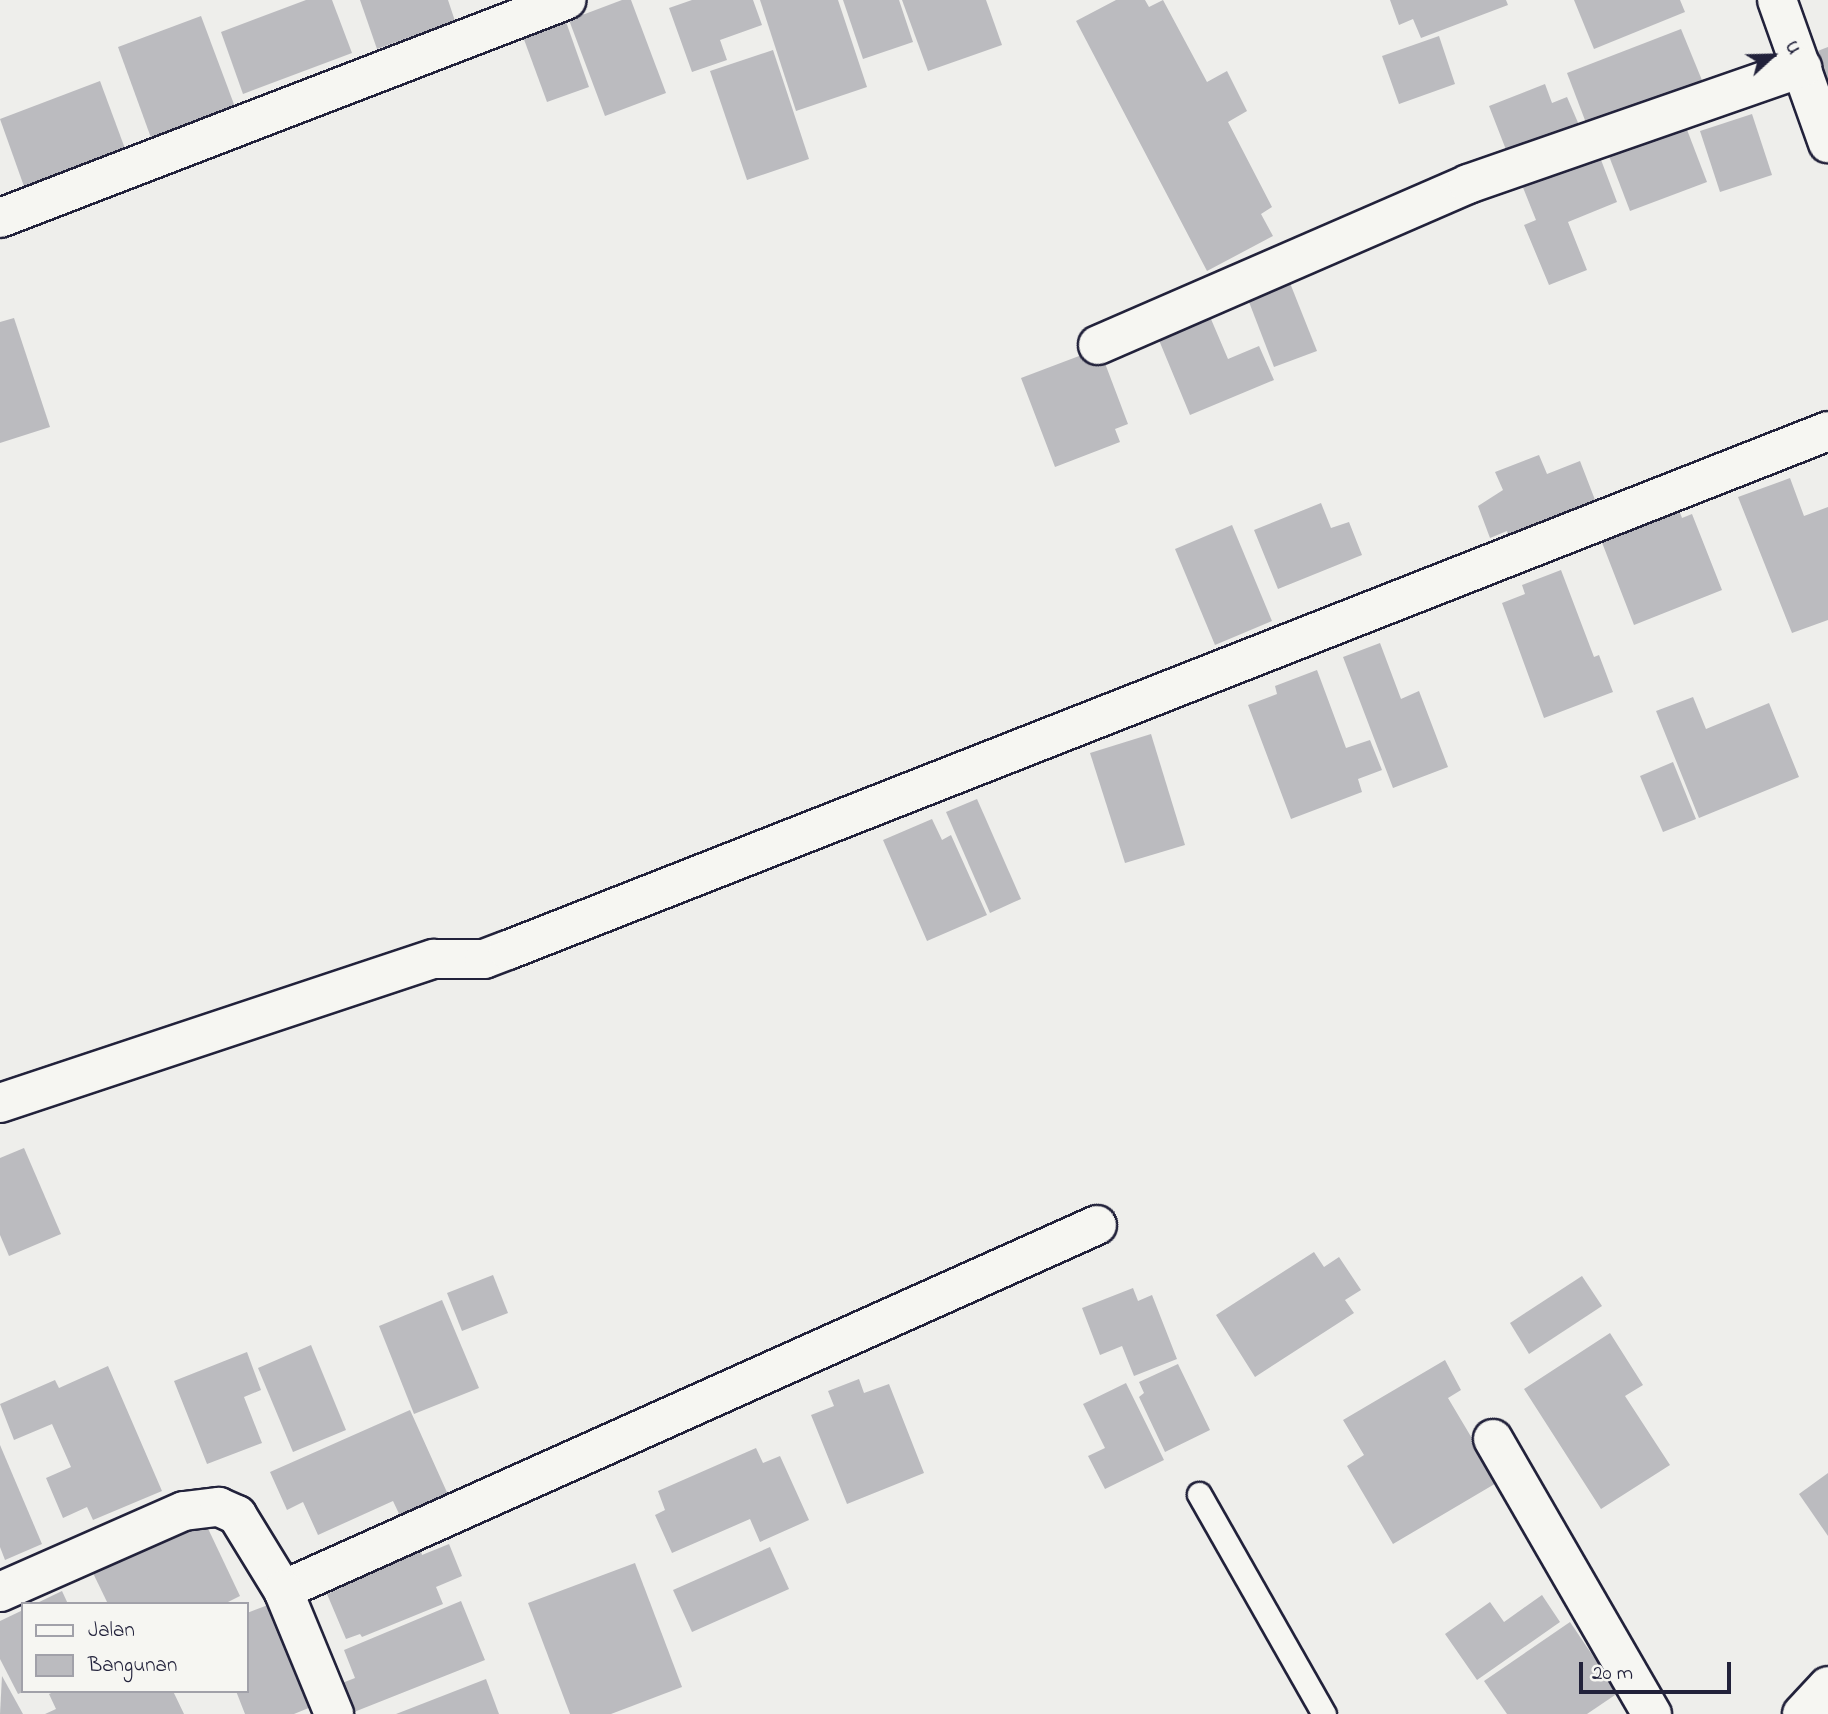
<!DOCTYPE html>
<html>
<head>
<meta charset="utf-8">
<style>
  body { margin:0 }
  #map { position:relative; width:1828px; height:1714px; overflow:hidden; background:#eeeeeb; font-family:"Indie Flower",sans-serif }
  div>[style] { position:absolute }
  .building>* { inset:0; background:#bbbbbf }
  .roads { filter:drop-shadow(2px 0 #22223b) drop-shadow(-2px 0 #22223b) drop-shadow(0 2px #22223b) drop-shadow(0 -2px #22223b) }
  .lane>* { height:23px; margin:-11.5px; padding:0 11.5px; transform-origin:11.5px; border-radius:11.5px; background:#f6f6f2 }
  .street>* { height:38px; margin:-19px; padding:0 19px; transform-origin:19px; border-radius:19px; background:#f6f6f2 }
  .primary>* { height:38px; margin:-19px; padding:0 19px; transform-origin:19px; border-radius:19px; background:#f6f6f2 }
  span { translate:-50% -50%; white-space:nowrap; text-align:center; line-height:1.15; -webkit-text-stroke:5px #f6f6f2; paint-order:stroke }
  .legend { position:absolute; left:21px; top:1602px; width:228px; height:91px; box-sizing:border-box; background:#f6f6f2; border:2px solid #a1a1a9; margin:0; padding:9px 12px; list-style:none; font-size:21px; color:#22223b }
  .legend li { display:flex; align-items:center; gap:14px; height:35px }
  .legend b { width:35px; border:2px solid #a1a1a9 }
  .north { position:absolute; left:1737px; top:21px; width:70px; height:70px; -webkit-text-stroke:5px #f6f6f2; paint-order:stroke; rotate:68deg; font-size:19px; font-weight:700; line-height:28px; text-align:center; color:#22223b }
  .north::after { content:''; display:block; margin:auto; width:24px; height:32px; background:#22223b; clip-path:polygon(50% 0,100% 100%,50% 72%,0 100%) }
  .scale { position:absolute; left:1579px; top:1662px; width:152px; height:32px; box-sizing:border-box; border:4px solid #22223b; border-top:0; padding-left:9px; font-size:21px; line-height:24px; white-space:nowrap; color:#22223b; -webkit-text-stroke:5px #f6f6f2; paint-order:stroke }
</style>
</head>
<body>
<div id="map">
  <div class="building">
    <div style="clip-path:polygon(306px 0,332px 0,352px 53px,243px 94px,221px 32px)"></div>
    <div style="clip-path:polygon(360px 0,448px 0,455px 21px,377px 49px)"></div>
    <div style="clip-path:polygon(622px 0,631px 0,666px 93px,605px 116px,569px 20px)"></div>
    <div style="clip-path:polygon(692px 0,753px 0,762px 25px,720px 40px,727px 60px,692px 72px,669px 8px)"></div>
    <div style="clip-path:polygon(760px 0,838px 0,867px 87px,796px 111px)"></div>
    <div style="clip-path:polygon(843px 0,899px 0,913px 42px,863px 59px)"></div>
    <div style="clip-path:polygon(902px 0,986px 0,1002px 45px,928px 71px)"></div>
    <div style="clip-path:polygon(1116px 0,1145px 0,1149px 7px,1163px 0,1207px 82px,1227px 71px,1247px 111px,1228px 122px,1272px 207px,1261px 214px,1273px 236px,1207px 271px,1076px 21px)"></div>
    <div style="clip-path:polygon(1390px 0,1506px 0,1508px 5px,1421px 38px,1413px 19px,1399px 25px)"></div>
    <div style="clip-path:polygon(1574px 0,1680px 0,1685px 12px,1594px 49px)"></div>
    <div style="clip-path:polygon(201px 16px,238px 115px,154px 146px,118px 47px)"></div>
    <div style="clip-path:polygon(565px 19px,589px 87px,547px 102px,522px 34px)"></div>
    <div style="clip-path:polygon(1681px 29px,1706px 90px,1591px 136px,1567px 73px)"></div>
    <div style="clip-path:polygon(1439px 36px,1455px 84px,1399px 104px,1382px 56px)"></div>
    <div style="clip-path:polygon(1828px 47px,1828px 83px,1815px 52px)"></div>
    <div style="clip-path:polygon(773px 50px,809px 159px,747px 180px,710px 71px)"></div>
    <div style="clip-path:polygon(100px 81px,127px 154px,26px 192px,0 119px)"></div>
    <div style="clip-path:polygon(1545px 84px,1552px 103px,1567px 97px,1582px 132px,1510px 160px,1489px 106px)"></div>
    <div style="clip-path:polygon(1681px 114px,1707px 182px,1630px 211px,1604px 143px)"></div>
    <div style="clip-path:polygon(1752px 114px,1772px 175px,1720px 192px,1700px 131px)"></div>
    <div style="clip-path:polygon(1595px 144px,1617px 202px,1568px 222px,1587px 270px,1549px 285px,1524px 225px,1536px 220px,1518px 175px)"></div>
    <div style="clip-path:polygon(1286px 273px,1317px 351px,1274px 367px,1244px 289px)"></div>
    <div style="clip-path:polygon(1205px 305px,1228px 359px,1259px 346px,1274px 380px,1190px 415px,1156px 333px)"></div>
    <div style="clip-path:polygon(14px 318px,50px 427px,0 443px,0 322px)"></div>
    <div style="clip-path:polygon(1087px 353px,1090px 363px,1103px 358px,1128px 424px,1115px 429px,1120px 442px,1055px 467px,1021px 378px)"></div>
    <div style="clip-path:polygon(1539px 455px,1547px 474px,1580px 461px,1597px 505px,1509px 539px,1507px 531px,1490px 538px,1478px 506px,1503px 490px,1495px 472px)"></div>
    <div style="clip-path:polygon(1790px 478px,1804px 516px,1828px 507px,1828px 620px,1792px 633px,1738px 497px)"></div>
    <div style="clip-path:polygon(1321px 503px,1331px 528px,1349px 522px,1362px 555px,1278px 589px,1254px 530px)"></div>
    <div style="clip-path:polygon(1679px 510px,1682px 518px,1692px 514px,1722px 590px,1634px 625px,1601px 540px)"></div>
    <div style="clip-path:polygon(1232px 525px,1272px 621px,1215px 645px,1175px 549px)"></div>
    <div style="clip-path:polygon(1561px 570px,1594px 657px,1599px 655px,1613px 692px,1544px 718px,1502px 603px,1525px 594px,1522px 585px)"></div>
    <div style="clip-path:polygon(1380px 643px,1401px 699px,1419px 691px,1448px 767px,1393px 788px,1343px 657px)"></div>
    <div style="clip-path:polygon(1317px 670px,1346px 748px,1370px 740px,1382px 770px,1358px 779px,1362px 792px,1291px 819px,1248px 705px,1277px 694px,1275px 686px)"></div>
    <div style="clip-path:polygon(1693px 697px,1706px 729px,1769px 703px,1799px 777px,1699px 818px,1656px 711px)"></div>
    <div style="clip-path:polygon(1151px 734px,1185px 845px,1125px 863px,1090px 753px)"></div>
    <div style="clip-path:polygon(1673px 762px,1696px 819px,1663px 832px,1640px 776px)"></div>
    <div style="clip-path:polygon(977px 799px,1021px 899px,990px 913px,946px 812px)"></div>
    <div style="clip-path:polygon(932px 819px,942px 840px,951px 835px,987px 915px,927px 941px,883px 840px)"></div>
    <div style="clip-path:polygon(24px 1148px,61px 1234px,9px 1256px,0 1235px,0 1158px)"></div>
    <div style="clip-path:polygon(1314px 1252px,1324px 1267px,1339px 1257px,1361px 1290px,1345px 1300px,1354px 1313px,1255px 1377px,1216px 1315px)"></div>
    <div style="clip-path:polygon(493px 1275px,508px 1313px,462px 1331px,447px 1293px)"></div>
    <div style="clip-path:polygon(1582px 1276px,1602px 1306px,1529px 1354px,1510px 1323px)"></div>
    <div style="clip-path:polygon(1133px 1288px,1138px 1301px,1152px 1295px,1177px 1359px,1134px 1376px,1122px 1346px,1100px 1355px,1082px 1308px)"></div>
    <div style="clip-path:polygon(442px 1300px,479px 1388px,414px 1414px,379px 1326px)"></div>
    <div style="clip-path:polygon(1610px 1333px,1643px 1385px,1625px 1396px,1670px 1465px,1601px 1509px,1524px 1389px)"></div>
    <div style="clip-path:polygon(311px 1345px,346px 1430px,293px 1452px,258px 1368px)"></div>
    <div style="clip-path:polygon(247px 1352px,261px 1390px,244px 1397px,262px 1443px,207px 1464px,174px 1381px)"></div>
    <div style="clip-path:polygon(1445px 1360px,1461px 1390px,1448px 1398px,1498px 1482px,1393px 1544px,1347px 1466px,1364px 1455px,1343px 1420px)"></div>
    <div style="clip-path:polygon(1178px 1364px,1210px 1430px,1165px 1452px,1139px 1397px,1144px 1393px,1139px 1382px)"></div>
    <div style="clip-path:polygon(108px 1366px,162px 1491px,93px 1520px,87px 1507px,63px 1518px,46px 1478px,71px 1467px,52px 1424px,14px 1440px,0 1404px,55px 1380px,59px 1388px)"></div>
    <div style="clip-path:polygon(859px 1379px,864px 1393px,889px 1384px,924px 1473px,847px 1504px,811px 1415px,834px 1406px,828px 1391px)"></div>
    <div style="clip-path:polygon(1126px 1383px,1164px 1460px,1105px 1489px,1088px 1456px,1105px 1448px,1083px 1404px)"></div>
    <div style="clip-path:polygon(410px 1410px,450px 1499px,402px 1520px,393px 1501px,318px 1535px,303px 1502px,287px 1510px,270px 1472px)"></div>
    <div style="clip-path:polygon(0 1445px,42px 1544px,5px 1560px,0 1547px)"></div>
    <div style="clip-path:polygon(756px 1448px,763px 1463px,780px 1456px,809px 1520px,760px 1542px,750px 1519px,672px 1553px,655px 1515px,665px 1510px,658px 1491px)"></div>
    <div style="clip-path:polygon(1828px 1473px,1828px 1536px,1799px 1494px)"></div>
    <div style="clip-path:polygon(203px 1518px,240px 1596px,224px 1604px,108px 1604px,92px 1571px)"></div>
    <div style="clip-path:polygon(449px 1544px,462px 1576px,436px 1587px,443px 1604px,362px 1637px,360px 1634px,346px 1639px,327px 1594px,341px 1588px,339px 1582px,420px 1548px,422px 1555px)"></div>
    <div style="clip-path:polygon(770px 1547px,789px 1589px,692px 1632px,673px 1590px)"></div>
    <div style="clip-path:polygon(635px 1563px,682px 1687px,611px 1714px,570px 1714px,528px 1603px)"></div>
    <div style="clip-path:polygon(62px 1591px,68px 1604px,35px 1604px)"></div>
    <div style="clip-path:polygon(1542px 1595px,1560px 1622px,1477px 1680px,1445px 1634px,1490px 1602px,1504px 1622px)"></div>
    <div style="clip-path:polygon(461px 1601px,485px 1660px,349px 1714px,337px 1685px,355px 1678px,344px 1650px)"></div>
    <div style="clip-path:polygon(276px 1602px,316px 1705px,294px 1714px,245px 1714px,236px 1691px,247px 1691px,247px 1613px)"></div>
    <div style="clip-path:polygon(23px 1610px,23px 1692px,18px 1694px,0 1659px,0 1621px)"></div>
    <div style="clip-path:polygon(1570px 1622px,1618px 1693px,1587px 1714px,1507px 1714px,1484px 1681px)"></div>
    <div style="clip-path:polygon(2px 1676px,23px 1714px,0 1714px)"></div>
    <div style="clip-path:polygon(486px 1679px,499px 1714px,396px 1714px)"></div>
    <div style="clip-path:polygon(56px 1691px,173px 1691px,184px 1714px,45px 1714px,56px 1709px,49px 1694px)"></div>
  </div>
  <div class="roads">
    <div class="lane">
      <div style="left:1199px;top:1494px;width:253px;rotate:60.4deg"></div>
    </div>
    <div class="street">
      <div style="left:1777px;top:0;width:152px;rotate:70.4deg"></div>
      <div style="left:0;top:218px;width:607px;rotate:-21.06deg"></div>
      <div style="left:1098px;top:345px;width:404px;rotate:-23.5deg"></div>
      <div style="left:1468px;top:184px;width:354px;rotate:-19.2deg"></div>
      <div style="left:0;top:1103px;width:457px;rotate:-18.4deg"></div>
      <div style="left:434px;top:959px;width:50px"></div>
      <div style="left:484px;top:959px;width:26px;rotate:-21deg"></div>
      <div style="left:508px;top:950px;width:1418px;rotate:-21.46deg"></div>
      <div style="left:1493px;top:1439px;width:318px;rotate:60deg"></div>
      <div style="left:283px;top:1590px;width:892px;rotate:-24.15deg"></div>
      <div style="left:0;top:1592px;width:201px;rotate:-23.8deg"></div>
      <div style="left:184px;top:1511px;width:35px;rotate:-7deg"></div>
      <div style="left:219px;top:1507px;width:20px;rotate:24deg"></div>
      <div style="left:237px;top:1515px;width:88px;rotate:58.5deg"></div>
      <div style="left:283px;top:1590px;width:134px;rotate:67.6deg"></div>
    </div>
    <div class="primary">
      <div style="left:1802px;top:1714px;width:38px;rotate:-47deg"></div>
    </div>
  </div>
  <ul class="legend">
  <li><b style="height:9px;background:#f6f6f2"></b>Jalan</li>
  <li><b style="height:19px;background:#bbbbbf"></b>Bangunan</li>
  </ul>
  <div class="north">U</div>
  <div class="scale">20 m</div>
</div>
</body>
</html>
